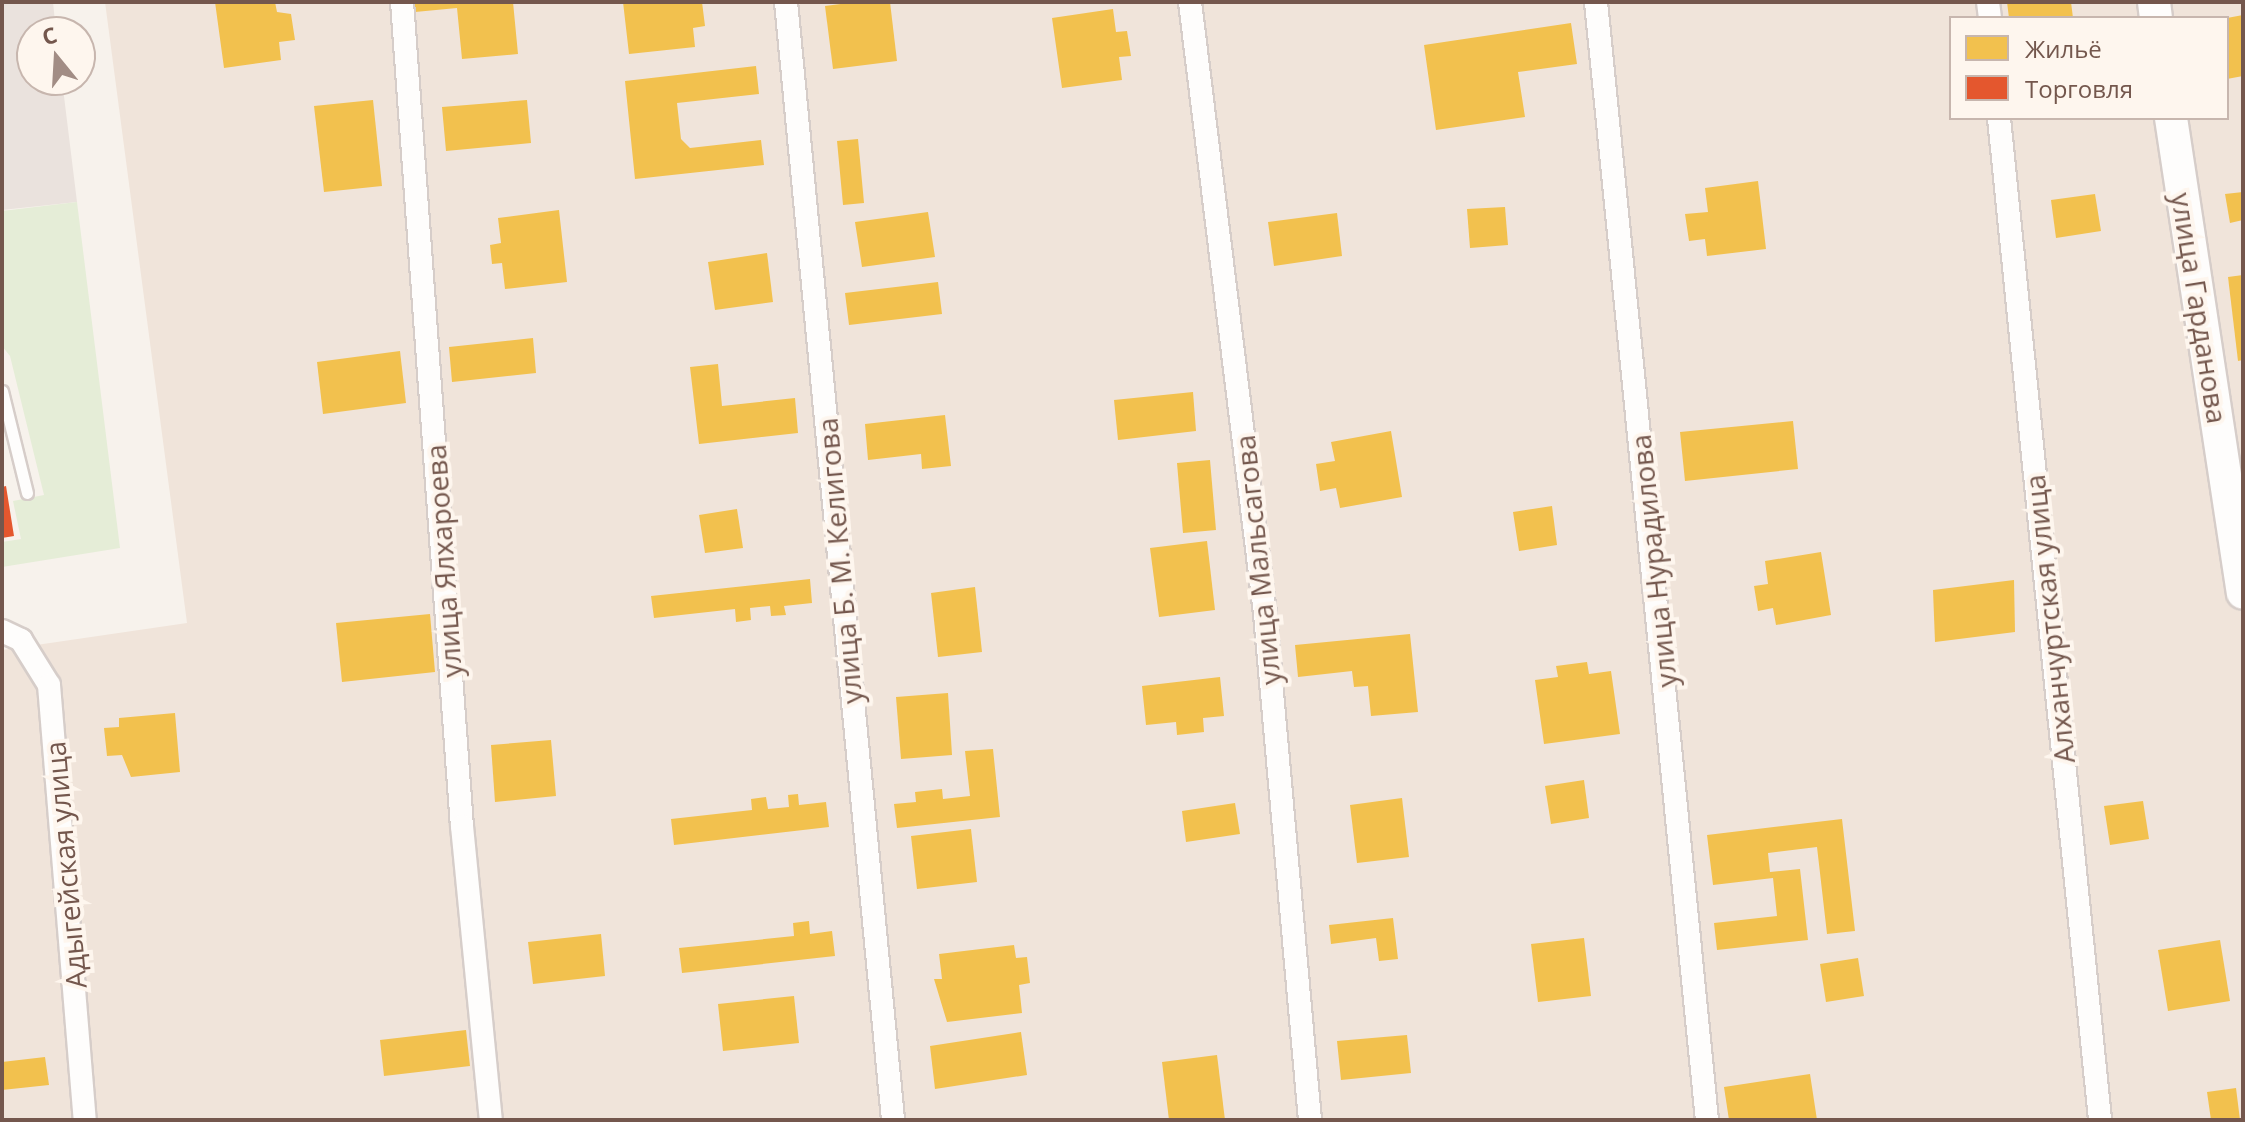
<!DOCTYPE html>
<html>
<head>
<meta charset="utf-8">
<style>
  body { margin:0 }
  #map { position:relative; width:2245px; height:1122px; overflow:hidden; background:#f7f2ec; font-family:"Open Sans",sans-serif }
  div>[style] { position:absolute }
  .residential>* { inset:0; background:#f0e4da }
  .industrial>* { inset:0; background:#eae2dd }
  .green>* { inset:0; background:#e5edd7 }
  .homes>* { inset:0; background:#f2c14e }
  .shops>* { inset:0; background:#e4572e }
  .roads { filter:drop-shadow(2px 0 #d6cdc9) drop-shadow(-2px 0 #d6cdc9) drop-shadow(0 2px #d6cdc9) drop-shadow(0 -2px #d6cdc9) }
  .lane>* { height:11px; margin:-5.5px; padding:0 5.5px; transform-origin:5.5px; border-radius:5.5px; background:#fefdfc }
  .street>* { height:22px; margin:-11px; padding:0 11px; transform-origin:11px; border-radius:11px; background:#fefdfc }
  .secondary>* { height:32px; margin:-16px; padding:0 16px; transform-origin:16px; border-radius:16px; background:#fefdfc }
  span { translate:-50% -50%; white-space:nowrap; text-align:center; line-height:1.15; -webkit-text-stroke:8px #fef6ee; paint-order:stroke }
  .street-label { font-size:28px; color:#74574d }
  .frame { position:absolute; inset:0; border:4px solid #74574d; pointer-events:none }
  .legend { position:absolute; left:1949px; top:16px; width:280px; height:104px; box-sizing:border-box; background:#fef6ee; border:2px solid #c7b6ae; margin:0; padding:10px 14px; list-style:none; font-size:24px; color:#74574d }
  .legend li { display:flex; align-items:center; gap:16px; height:40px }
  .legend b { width:40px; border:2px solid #c7b6ae }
  .north { position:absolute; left:16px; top:16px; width:80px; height:80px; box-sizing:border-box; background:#fef6ee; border:2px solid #c7b6ae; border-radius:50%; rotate:342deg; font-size:22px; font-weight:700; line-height:32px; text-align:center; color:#74574d }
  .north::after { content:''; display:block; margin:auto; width:28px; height:36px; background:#a28d85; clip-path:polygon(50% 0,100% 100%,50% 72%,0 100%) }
</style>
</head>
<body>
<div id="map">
  <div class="residential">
    <div style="clip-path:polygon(evenodd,105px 2px,2243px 2px,2243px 1120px,2px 1120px,2px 650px,187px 623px,105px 2px,1951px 18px,2227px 18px,2227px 118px,1951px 118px,1951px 18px)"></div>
  </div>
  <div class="industrial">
    <div style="clip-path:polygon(2px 2px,53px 2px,56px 32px,32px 32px,32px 80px,62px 80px,77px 202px,2px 210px)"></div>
  </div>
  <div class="green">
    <div style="clip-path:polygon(77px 202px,120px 548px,2px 567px,2px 542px,21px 539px,13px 501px,44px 495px,10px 356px,2px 346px,2px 211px)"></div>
  </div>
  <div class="homes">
    <div style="clip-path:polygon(215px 2px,275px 2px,277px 12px,291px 14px,295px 40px,279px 42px,281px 60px,224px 68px)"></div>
    <div style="clip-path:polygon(414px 2px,513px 2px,518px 54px,462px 59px,457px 8px,415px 12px)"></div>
    <div style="clip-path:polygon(623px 2px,702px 2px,705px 26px,693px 28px,695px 47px,629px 54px)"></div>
    <div style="clip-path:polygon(856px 2px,890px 2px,897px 61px,833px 69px,825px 6px)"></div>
    <div style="clip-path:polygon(2007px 2px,2071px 2px,2073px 18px,2009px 18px)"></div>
    <div style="clip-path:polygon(1113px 9px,1116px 32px,1127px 31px,1131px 56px,1119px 57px,1122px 80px,1062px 88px,1052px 18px)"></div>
    <div style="clip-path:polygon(2243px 15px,2243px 76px,2227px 79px,2227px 18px)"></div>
    <div style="clip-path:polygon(1571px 23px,1577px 64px,1518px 72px,1525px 117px,1436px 130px,1424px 45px)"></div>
    <div style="clip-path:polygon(756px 66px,759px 94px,677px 103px,681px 139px,690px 148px,761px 140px,764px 165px,635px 179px,625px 81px)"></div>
    <div style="clip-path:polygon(373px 100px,382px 186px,324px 192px,314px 106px)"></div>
    <div style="clip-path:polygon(527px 100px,531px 143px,446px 151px,442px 107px)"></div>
    <div style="clip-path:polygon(858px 139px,864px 203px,843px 205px,837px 141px)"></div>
    <div style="clip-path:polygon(1758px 181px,1766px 249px,1707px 256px,1705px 239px,1689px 241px,1685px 214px,1708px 212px,1705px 188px)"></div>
    <div style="clip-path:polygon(2243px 192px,2243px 220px,2230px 223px,2225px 194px)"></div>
    <div style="clip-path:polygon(2095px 194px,2101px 231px,2056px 238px,2051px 200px)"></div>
    <div style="clip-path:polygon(1505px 207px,1508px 245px,1470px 248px,1467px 209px)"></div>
    <div style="clip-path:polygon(559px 210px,567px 282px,505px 289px,502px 263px,492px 264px,490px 245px,501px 243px,498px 218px)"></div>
    <div style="clip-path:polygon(928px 212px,935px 257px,862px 267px,855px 222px)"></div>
    <div style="clip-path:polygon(1337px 213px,1342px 256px,1274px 266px,1268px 222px)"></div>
    <div style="clip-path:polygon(767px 253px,773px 302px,715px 310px,708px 262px)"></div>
    <div style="clip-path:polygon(2243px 275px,2243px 360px,2238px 361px,2228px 277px)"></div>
    <div style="clip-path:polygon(938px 282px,942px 314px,849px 325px,845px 293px)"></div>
    <div style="clip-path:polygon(533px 338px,536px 373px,452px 382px,449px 347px)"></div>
    <div style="clip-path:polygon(400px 351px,406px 403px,323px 414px,317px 362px)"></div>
    <div style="clip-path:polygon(718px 364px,722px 406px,795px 398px,798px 433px,699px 444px,690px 367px)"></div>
    <div style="clip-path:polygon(1193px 392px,1196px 431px,1118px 440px,1114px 400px)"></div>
    <div style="clip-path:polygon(945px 415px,951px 466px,922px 469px,921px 454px,868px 460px,865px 424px)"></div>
    <div style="clip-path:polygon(1793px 421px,1798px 469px,1685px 481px,1680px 432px)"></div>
    <div style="clip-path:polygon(1391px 431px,1402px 497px,1340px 508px,1336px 488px,1320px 491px,1316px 464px,1335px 461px,1331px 442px)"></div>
    <div style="clip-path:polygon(1210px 460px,1216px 530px,1183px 533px,1177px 463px)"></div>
    <div style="clip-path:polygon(1552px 506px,1557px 545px,1519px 551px,1513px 512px)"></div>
    <div style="clip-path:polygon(737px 509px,743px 548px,705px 553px,699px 515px)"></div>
    <div style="clip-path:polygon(1207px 541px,1215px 610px,1159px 617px,1150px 548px)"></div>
    <div style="clip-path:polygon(1821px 552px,1831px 615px,1776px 625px,1773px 608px,1758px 611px,1754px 586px,1768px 584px,1765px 561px)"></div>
    <div style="clip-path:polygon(810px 579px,812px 603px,784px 606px,786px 615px,771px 616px,770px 606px,750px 608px,751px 620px,736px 622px,735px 609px,654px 618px,651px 596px)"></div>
    <div style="clip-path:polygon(2014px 580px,2015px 632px,1935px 642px,1933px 590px)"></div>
    <div style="clip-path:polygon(975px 587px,982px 652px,938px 657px,931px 593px)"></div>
    <div style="clip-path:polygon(430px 614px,435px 672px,342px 682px,336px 623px)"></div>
    <div style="clip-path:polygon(1410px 634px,1418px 712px,1371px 716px,1368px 686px,1354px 687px,1352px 671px,1298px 677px,1295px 645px)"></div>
    <div style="clip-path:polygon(1587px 662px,1589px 674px,1611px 671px,1620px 734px,1544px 744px,1535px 680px,1558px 677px,1556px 666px)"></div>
    <div style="clip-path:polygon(1220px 677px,1224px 716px,1203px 718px,1204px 732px,1177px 735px,1176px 722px,1146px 725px,1142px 686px)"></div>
    <div style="clip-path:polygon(948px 693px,952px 755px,901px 759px,896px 697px)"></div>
    <div style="clip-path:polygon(175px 713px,180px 772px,131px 777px,122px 755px,107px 756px,104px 728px,119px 727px,119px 718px)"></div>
    <div style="clip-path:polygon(551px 740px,556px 796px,495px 802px,491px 745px)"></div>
    <div style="clip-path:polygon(993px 749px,1000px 817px,897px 828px,894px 804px,916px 802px,915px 792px,942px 789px,943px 799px,970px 796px,965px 751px)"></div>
    <div style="clip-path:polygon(1584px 780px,1589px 818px,1551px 824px,1545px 786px)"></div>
    <div style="clip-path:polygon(798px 794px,799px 805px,826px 802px,829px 827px,674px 845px,671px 819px,752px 810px,751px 799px,766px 797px,768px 809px,789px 807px,788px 795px)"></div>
    <div style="clip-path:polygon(1402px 798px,1409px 857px,1357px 863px,1350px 805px)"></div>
    <div style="clip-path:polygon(2143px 801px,2149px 839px,2110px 845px,2104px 806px)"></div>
    <div style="clip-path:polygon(1235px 803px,1240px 834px,1186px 842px,1182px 811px)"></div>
    <div style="clip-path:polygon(1842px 819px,1855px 931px,1827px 934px,1817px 847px,1768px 853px,1770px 872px,1800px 869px,1808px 940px,1717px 950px,1714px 923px,1777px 916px,1773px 878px,1713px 885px,1707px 835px)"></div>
    <div style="clip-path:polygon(971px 829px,977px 882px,917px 889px,911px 836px)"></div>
    <div style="clip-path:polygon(1393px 918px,1398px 959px,1379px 961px,1376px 938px,1331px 944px,1329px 925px)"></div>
    <div style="clip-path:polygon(809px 921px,810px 934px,832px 931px,835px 956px,682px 973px,679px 948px,794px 936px,793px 923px)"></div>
    <div style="clip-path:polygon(601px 934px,605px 976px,533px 984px,528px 942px)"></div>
    <div style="clip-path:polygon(1584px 938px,1591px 996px,1538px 1002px,1531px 944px)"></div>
    <div style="clip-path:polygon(2220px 940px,2230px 1001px,2168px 1011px,2158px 950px)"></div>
    <div style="clip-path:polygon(1014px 945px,1016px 958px,1027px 957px,1030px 983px,1019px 985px,1022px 1013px,947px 1022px,934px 979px,942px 979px,939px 954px)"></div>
    <div style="clip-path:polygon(1858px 958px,1864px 996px,1826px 1002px,1820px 964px)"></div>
    <div style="clip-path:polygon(794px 996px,799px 1043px,723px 1051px,718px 1004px)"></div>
    <div style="clip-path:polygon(466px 1030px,470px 1066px,384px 1076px,380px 1040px)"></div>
    <div style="clip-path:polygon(1021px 1032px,1027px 1075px,935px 1089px,930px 1046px)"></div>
    <div style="clip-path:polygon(1407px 1035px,1411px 1073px,1341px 1080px,1337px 1041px)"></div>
    <div style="clip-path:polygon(1217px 1055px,1225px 1120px,1169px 1120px,1162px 1062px)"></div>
    <div style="clip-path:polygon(45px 1057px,49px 1085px,2px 1090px,2px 1062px)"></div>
    <div style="clip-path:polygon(1810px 1074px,1817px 1120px,1729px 1120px,1724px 1087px)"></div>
    <div style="clip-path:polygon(2236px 1088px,2240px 1120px,2211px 1120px,2207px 1092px)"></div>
  </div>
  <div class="shops">
    <div style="clip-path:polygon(6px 486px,14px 536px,2px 538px,2px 487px)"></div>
  </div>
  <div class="roads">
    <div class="lane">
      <div style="left:2px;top:391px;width:105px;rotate:76.2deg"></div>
    </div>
    <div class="street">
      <div style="left:402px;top:2px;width:826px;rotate:85.84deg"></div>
      <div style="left:462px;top:826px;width:295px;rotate:84.4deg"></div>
      <div style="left:786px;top:2px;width:1123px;rotate:84.53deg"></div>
      <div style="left:1190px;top:2px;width:617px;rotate:83.01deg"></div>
      <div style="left:1265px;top:614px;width:508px;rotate:84.92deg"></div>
      <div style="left:1596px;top:2px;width:1123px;rotate:84.33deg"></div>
      <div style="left:1988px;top:2px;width:16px;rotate:83deg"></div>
      <div style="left:1999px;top:118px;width:1007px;rotate:84.24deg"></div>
      <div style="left:2px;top:631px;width:21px;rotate:25deg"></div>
      <div style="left:21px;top:640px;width:53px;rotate:58.1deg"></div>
      <div style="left:49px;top:685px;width:436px;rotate:85.3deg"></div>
    </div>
    <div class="secondary">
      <div style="left:2154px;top:2px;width:16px;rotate:83deg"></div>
      <div style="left:2171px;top:118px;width:480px;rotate:81.4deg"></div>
    </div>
  </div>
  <div class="street-label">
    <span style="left:2200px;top:308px;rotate:81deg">улица Гарданова</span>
    <span style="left:1257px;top:560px;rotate:-96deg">улица Мальсагова</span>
    <span style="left:443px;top:561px;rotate:-94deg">улица Ялхароева</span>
    <span style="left:839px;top:561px;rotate:-95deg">улица Б. М. Келигова</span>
    <span style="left:1653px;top:561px;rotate:-96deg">улица Нурадилова</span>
    <span style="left:2049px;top:619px;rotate:-96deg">Алханчуртская улица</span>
    <span style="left:65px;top:865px;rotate:-95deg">Адыгейская улица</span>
  </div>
  <div class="frame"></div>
  <ul class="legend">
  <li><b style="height:22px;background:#f2c14e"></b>Жильё</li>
  <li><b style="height:22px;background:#e4572e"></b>Торговля</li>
  </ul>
  <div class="north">С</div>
</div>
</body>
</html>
